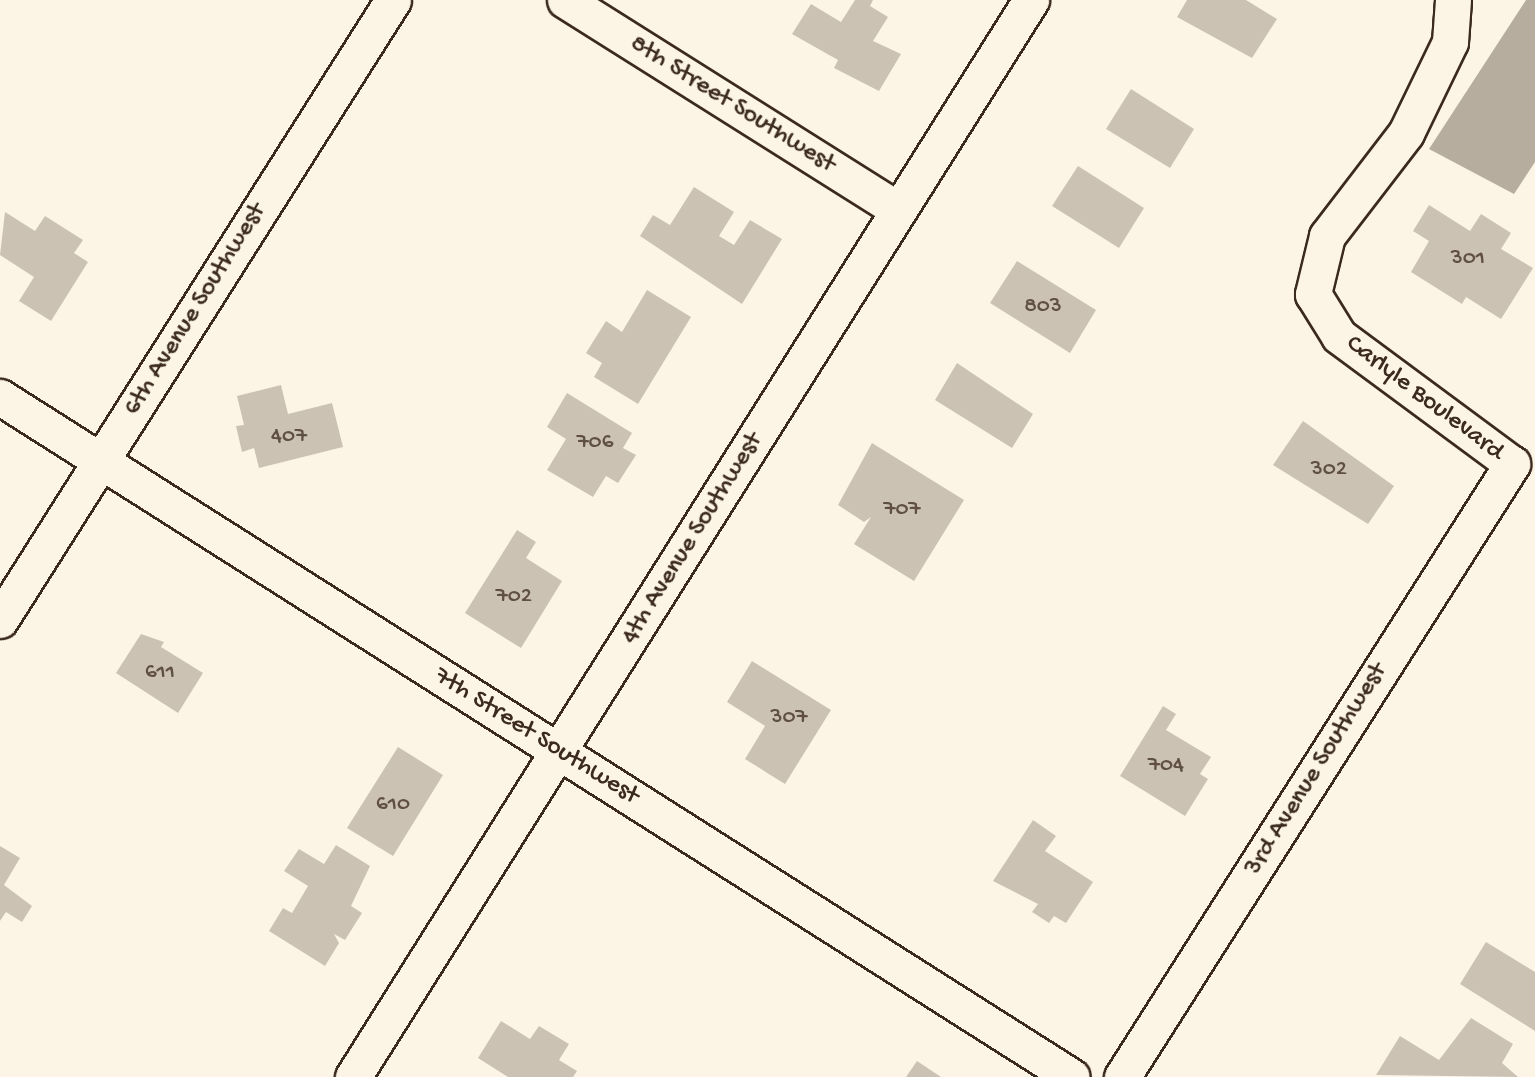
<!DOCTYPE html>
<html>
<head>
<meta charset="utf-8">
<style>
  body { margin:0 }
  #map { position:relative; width:1535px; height:1077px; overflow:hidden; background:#fcf5e5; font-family:"Gochi Hand",sans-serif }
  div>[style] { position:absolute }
  .water>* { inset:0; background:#b7ad9e }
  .building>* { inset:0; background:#ccc2b3 }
  .roads { filter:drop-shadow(2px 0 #3b2a1e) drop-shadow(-2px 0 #3b2a1e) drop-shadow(0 2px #3b2a1e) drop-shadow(0 -2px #3b2a1e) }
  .minor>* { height:35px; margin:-17.5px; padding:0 17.5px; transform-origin:17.5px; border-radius:17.5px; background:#fcf5e5 }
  span { translate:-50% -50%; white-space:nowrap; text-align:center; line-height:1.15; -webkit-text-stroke:7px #fcf5e5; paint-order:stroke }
  .number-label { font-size:23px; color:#5f5043 }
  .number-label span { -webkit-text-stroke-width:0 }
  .street-label { font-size:26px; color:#3b2a1e }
</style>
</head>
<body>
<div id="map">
  <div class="water">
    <div style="clip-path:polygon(1526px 0,1535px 0,1535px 162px,1514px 194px,1429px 149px)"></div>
  </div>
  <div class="building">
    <div style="clip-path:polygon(855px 0,873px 0,870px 6px,888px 17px,873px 41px,901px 54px,879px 91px,834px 68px,838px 60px,792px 34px,811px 4px,841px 22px)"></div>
    <div style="clip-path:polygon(1187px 0,1246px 0,1277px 19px,1252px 58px,1177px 17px)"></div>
    <div style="clip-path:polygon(1131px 89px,1194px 129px,1170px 168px,1106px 129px)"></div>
    <div style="clip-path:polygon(1078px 166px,1144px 208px,1119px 248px,1052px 206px)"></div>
    <div style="clip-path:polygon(694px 187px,734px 212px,719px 236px,734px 245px,750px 220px,782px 239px,742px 304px,640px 236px,653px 215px,670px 225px)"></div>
    <div style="clip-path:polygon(1429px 205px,1470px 231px,1481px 214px,1511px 233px,1501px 249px,1533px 268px,1501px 319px,1466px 297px,1462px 304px,1411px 272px,1429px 241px,1413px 231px)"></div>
    <div style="clip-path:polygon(5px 212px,35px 231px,45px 216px,83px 240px,74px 253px,88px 262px,51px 321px,19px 301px,34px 277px,0 255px)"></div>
    <div style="clip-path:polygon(1017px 261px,1096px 310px,1070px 353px,990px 303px)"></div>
    <div style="clip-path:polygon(647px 290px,691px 317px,638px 404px,594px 377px,602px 363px,586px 353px,606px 321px,622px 332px)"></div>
    <div style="clip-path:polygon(957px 363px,1033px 414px,1012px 448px,935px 400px)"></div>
    <div style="clip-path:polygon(281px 385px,288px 414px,332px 403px,343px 447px,259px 468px,254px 448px,242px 452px,236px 426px,244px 425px,237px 396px)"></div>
    <div style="clip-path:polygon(567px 393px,632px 433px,623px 448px,636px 455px,618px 483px,606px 476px,593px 497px,547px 470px,566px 439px,547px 427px)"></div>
    <div style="clip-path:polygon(1303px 421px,1394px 486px,1368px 524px,1273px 465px)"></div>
    <div style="clip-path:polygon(872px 443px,964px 500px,914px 581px,854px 544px,871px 517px,864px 522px,838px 505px)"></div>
    <div style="clip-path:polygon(517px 530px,536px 542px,526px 558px,562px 581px,521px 648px,465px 613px)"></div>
    <div style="clip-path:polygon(141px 634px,164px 642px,161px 647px,203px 673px,178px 713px,116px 673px)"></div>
    <div style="clip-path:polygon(752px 661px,831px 710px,785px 784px,745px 759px,765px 726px,727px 702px)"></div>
    <div style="clip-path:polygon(1163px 706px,1176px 714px,1166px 730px,1211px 757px,1200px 774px,1208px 779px,1185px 816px,1120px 776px)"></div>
    <div style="clip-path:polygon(398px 747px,443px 775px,393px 856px,347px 828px)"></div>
    <div style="clip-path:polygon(1033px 820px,1056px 836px,1045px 851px,1093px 882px,1066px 923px,1054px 916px,1049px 923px,1032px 912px,1038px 904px,993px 881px)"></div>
    <div style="clip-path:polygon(336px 845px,370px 866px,351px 906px,362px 913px,345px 940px,334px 934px,339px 943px,325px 966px,269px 931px,283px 908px,292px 913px,308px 886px,284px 871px,299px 849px,324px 864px)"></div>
    <div style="clip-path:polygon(0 846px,20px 858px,4px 885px,32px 906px,22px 922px,6px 912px,0 921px)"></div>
    <div style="clip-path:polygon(1486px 942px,1535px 972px,1535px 1031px,1460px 984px)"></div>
    <div style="clip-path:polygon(1471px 1018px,1513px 1044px,1502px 1063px,1518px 1077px,1376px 1075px,1400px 1036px,1439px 1060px)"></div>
    <div style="clip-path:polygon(501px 1021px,530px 1039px,539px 1026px,569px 1044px,559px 1060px,577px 1071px,573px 1077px,508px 1077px,478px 1058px)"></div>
    <div style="clip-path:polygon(917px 1061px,941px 1077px,906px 1077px)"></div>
  </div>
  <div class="roads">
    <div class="minor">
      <div style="left:565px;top:0;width:394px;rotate:32.2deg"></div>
      <div style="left:1453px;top:0;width:42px;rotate:94.1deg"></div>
      <div style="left:1450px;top:42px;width:101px;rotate:115.8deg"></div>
      <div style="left:1406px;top:133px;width:130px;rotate:127.5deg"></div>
      <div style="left:1327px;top:236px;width:60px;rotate:103.6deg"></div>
      <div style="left:1313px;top:294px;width:49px;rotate:58.2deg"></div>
      <div style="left:1339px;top:336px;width:215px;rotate:36.5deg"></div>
      <div style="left:0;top:397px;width:1269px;rotate:32.39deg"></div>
      <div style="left:0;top:620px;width:734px;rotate:-57.63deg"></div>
      <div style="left:353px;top:1077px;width:1273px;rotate:-57.81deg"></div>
      <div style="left:1122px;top:1077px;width:727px;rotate:-57.53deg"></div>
    </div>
  </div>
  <div class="number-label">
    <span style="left:1468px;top:259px">301</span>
    <span style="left:1043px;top:307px">803</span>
    <span style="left:289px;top:437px">407</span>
    <span style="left:595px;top:443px">706</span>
    <span style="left:1329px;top:470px">302</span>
    <span style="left:902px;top:510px">707</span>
    <span style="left:514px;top:597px">702</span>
    <span style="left:160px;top:673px">611</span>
    <span style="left:789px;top:718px">307</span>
    <span style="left:1166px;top:766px">704</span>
    <span style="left:393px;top:805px">610</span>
  </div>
  <div class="street-label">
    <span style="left:732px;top:105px;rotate:32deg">8th Street Southwest</span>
    <span style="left:196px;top:310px;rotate:-58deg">6th Avenue Southwest</span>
    <span style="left:1424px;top:399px;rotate:37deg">Carlyle Boulevard</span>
    <span style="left:693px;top:539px;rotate:-58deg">4th Avenue Southwest</span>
    <span style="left:536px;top:737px;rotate:32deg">7th Street Southwest</span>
    <span style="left:1317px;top:770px;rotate:-58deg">3rd Avenue Southwest</span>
  </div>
</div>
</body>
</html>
